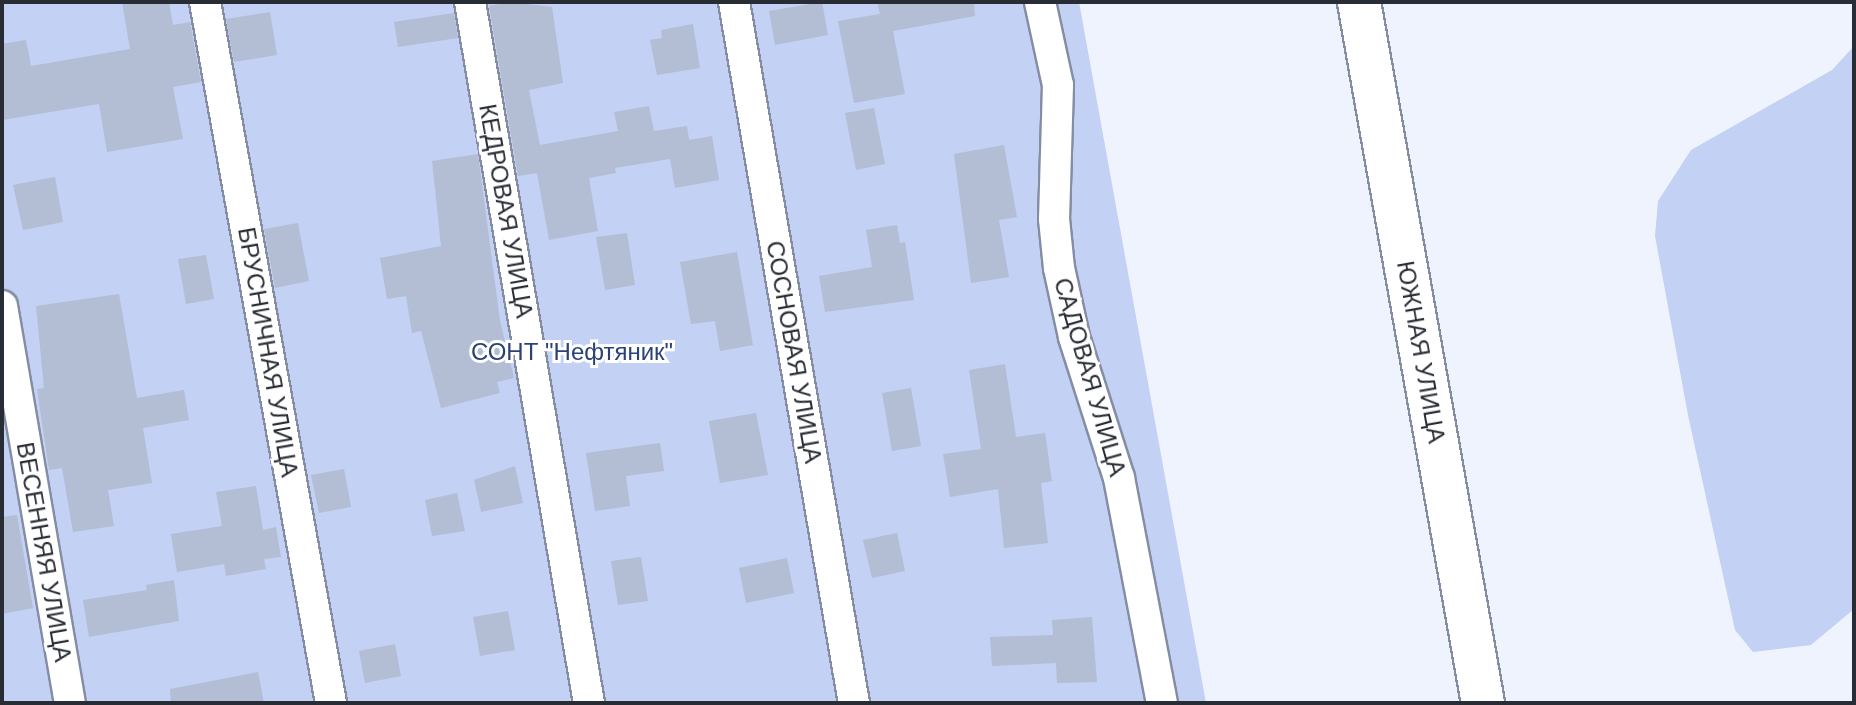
<!DOCTYPE html>
<html>
<head>
<meta charset="utf-8">
<style>
  body { margin:0 }
  #map { position:relative; width:1856px; height:705px; overflow:hidden; background:#eff3fd; font-family:Helvetica,sans-serif }
  div>[style] { position:absolute }
  .green>* { inset:0; background:#c2d1f4 }
  .building>* { inset:0; background:#b3bdd3 }
  .roads { filter:drop-shadow(2px 0 #848da2) drop-shadow(-2px 0 #848da2) drop-shadow(0 2px #848da2) drop-shadow(0 -2px #848da2) }
  .street>* { height:30px; margin:-15px; padding:0 15px; transform-origin:15px; border-radius:15px; background:#fff }
  .secondary>* { height:42px; margin:-21px; padding:0 21px; transform-origin:21px; border-radius:21px; background:#fff }
  span { translate:-50% -50%; white-space:nowrap; text-align:center; line-height:1.15; -webkit-text-stroke:6px #fff; paint-order:stroke }
  .street-label { font-size:24px; color:#282c34 }
  .park-label { font-size:24px; color:#2c4179 }
  .frame { position:absolute; inset:0; border:4px solid #282c34; pointer-events:none }
</style>
</head>
<body>
<div id="map">
  <div class="green">
    <div style="clip-path:polygon(2px 2px,1079px 2px,1206px 703px,2px 703px)"></div>
    <div style="clip-path:polygon(1854px 46px,1854px 609px,1811px 645px,1753px 652px,1735px 630px,1688px 415px,1655px 236px,1658px 201px,1691px 150px,1832px 70px)"></div>
  </div>
  <div class="building">
    <div style="clip-path:polygon(122px 2px,169px 2px,173px 25px,190px 22px,201px 82px,173px 87px,183px 139px,107px 152px,99px 104px,2px 120px,2px 44px,26px 40px,31px 66px,130px 49px)"></div>
    <div style="clip-path:polygon(510px 2px,552px 7px,563px 83px,529px 90px,540px 145px,618px 131px,614px 112px,649px 106px,654px 131px,687px 126px,689px 140px,712px 136px,719px 180px,675px 188px,670px 159px,615px 168px,616px 173px,589px 178px,598px 231px,549px 240px,537px 173px,518px 176px,489px 6px)"></div>
    <div style="clip-path:polygon(822px 2px,828px 35px,775px 45px,769px 11px)"></div>
    <div style="clip-path:polygon(877px 2px,974px 2px,975px 16px,893px 31px,905px 94px,854px 103px,838px 21px,880px 14px)"></div>
    <div style="clip-path:polygon(270px 12px,277px 55px,234px 62px,226px 19px)"></div>
    <div style="clip-path:polygon(454px 13px,458px 38px,398px 47px,394px 22px)"></div>
    <div style="clip-path:polygon(693px 24px,700px 68px,657px 75px,650px 40px,662px 38px,661px 30px)"></div>
    <div style="clip-path:polygon(874px 108px,885px 164px,856px 170px,845px 113px)"></div>
    <div style="clip-path:polygon(1004px 145px,1017px 217px,999px 220px,1009px 277px,971px 283px,954px 154px)"></div>
    <div style="clip-path:polygon(478px 154px,500px 321px,514px 378px,497px 382px,500px 393px,441px 408px,421px 331px,412px 333px,406px 296px,387px 299px,380px 258px,441px 246px,432px 161px)"></div>
    <div style="clip-path:polygon(55px 177px,63px 222px,23px 230px,13px 185px)"></div>
    <div style="clip-path:polygon(298px 223px,309px 281px,275px 288px,264px 229px)"></div>
    <div style="clip-path:polygon(897px 225px,900px 243px,905px 242px,914px 300px,825px 312px,819px 276px,872px 267px,866px 230px)"></div>
    <div style="clip-path:polygon(627px 233px,635px 285px,605px 290px,596px 237px)"></div>
    <div style="clip-path:polygon(737px 252px,753px 345px,720px 351px,715px 321px,691px 324px,680px 262px)"></div>
    <div style="clip-path:polygon(206px 255px,214px 299px,186px 304px,178px 259px)"></div>
    <div style="clip-path:polygon(119px 294px,137px 398px,184px 390px,189px 420px,143px 428px,152px 483px,108px 490px,114px 526px,73px 532px,62px 468px,49px 470px,37px 389px,44px 388px,36px 306px)"></div>
    <div style="clip-path:polygon(1005px 364px,1016px 437px,1045px 433px,1052px 481px,1041px 483px,1048px 543px,1004px 548px,998px 489px,950px 497px,943px 454px,981px 449px,969px 370px)"></div>
    <div style="clip-path:polygon(911px 388px,921px 446px,892px 451px,882px 393px)"></div>
    <div style="clip-path:polygon(756px 413px,768px 475px,720px 483px,709px 421px)"></div>
    <div style="clip-path:polygon(660px 443px,664px 471px,626px 476px,630px 506px,595px 511px,586px 453px)"></div>
    <div style="clip-path:polygon(515px 466px,523px 503px,481px 512px,474px 480px)"></div>
    <div style="clip-path:polygon(344px 469px,351px 507px,319px 513px,311px 475px)"></div>
    <div style="clip-path:polygon(256px 486px,263px 530px,276px 527px,281px 557px,264px 559px,266px 569px,226px 576px,224px 564px,177px 572px,171px 534px,222px 526px,216px 492px)"></div>
    <div style="clip-path:polygon(457px 493px,465px 531px,432px 536px,425px 500px)"></div>
    <div style="clip-path:polygon(17px 515px,33px 608px,2px 614px,2px 517px)"></div>
    <div style="clip-path:polygon(897px 533px,905px 571px,872px 578px,863px 540px)"></div>
    <div style="clip-path:polygon(641px 557px,648px 601px,618px 605px,611px 561px)"></div>
    <div style="clip-path:polygon(787px 558px,794px 593px,746px 603px,739px 568px)"></div>
    <div style="clip-path:polygon(174px 580px,179px 621px,89px 637px,83px 600px,147px 590px,146px 585px)"></div>
    <div style="clip-path:polygon(508px 611px,515px 650px,480px 656px,473px 617px)"></div>
    <div style="clip-path:polygon(1092px 617px,1097px 682px,1057px 683px,1056px 663px,992px 666px,990px 637px,1053px 635px,1052px 620px)"></div>
    <div style="clip-path:polygon(395px 644px,401px 676px,365px 683px,359px 651px)"></div>
    <div style="clip-path:polygon(258px 672px,264px 703px,171px 703px,170px 689px)"></div>
  </div>
  <div class="roads">
    <div class="street">
      <div style="left:205px;top:2px;width:712px;rotate:79.81deg"></div>
      <div style="left:470px;top:2px;width:711px;rotate:80.37deg"></div>
      <div style="left:734px;top:2px;width:711px;rotate:80.29deg"></div>
      <div style="left:1040px;top:2px;width:85px;rotate:77.8deg"></div>
      <div style="left:1058px;top:85px;width:134px;rotate:91.7deg"></div>
      <div style="left:1054px;top:219px;width:49px;rotate:84.2deg"></div>
      <div style="left:1059px;top:268px;width:71px;rotate:77.7deg"></div>
      <div style="left:1074px;top:337px;width:148px;rotate:72.3deg"></div>
      <div style="left:1119px;top:478px;width:229px;rotate:79.2deg"></div>
      <div style="left:2px;top:306px;width:403px;rotate:80.3deg"></div>
    </div>
    <div class="secondary">
      <div style="left:1359px;top:2px;width:712px;rotate:79.97deg"></div>
    </div>
  </div>
  <div class="street-label">
    <span style="left:506px;top:211px;rotate:80deg">КЕДРОВАЯ УЛИЦА</span>
    <span style="left:268px;top:352px;rotate:80deg">БРУСНИЧНАЯ УЛИЦА</span>
    <span style="left:794px;top:352px;rotate:80deg">СОСНОВАЯ УЛИЦА</span>
    <span style="left:1421px;top:352px;rotate:80deg">ЮЖНАЯ УЛИЦА</span>
    <span style="left:1090px;top:377px;rotate:74deg">САДОВАЯ УЛИЦА</span>
    <span style="left:44px;top:552px;rotate:80deg">ВЕСЕННЯЯ УЛИЦА</span>
  </div>
  <div class="park-label">
    <span style="left:572px;top:352px">СОНТ "Нефтяник"</span>
  </div>
  <div class="frame"></div>
</div>
</body>
</html>
